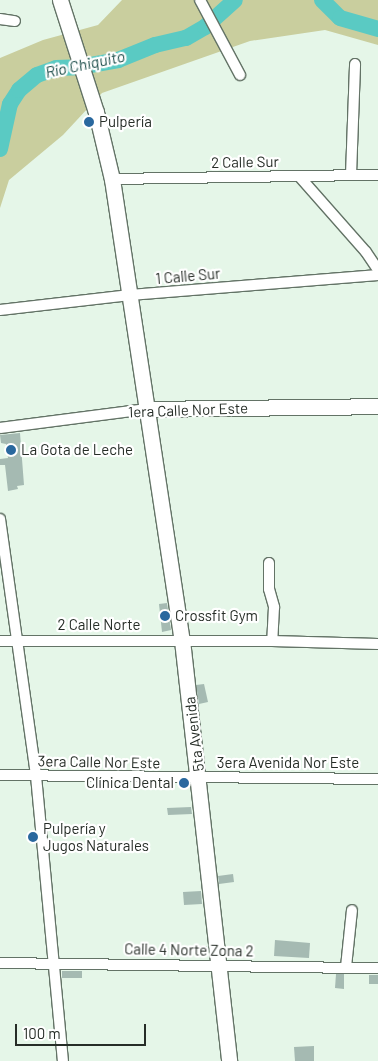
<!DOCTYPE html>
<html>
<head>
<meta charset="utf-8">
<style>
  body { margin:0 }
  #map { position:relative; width:378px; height:1061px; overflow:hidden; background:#e5f6e8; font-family:Barlow,sans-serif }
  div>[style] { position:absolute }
  .green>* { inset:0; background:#c9ce9e }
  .river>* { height:16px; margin:-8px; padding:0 8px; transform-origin:8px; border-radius:8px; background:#5acac3 }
  .building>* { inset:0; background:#a5bab2 }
  .roads { filter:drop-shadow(1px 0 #637366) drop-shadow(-1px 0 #637366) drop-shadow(0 1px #637366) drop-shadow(0 -1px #637366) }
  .street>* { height:10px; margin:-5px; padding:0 5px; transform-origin:5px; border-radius:5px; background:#fff }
  .secondary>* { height:15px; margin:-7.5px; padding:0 7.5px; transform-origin:7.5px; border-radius:7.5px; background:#fff }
  .dots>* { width:14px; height:14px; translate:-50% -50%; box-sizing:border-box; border:2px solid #fff; border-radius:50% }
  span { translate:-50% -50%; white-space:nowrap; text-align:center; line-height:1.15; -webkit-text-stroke:4.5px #fff; paint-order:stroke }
  .poi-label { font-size:15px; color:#262d27 }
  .left { translate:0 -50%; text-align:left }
  .right { translate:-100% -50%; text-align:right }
  .street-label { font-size:15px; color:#262d27 }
  .water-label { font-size:16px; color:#1c4d4a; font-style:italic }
  .scale { position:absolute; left:15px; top:1024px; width:131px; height:22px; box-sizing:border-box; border:2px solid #262d27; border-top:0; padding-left:6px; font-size:15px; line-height:18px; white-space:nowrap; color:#262d27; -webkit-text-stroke:4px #fff; paint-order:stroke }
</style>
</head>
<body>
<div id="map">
  <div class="green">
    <div style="clip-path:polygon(122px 0,378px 0,378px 45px,325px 30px,250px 41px,102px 93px,63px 135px,9px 180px,0 208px,0 58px,43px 40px,98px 25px)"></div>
  </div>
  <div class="river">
    <div style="left:322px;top:0;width:25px;rotate:45deg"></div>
    <div style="left:340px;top:18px;width:40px;rotate:16deg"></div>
    <div style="left:0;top:149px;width:46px;rotate:-77.5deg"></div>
    <div style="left:10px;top:104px;width:17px;rotate:-57deg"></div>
    <div style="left:19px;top:90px;width:23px;rotate:-40deg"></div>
    <div style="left:37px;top:75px;width:20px;rotate:-20deg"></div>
    <div style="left:56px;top:68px;width:23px;rotate:-2deg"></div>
    <div style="left:79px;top:67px;width:40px;rotate:-10deg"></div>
    <div style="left:118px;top:60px;width:40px;rotate:-22deg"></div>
    <div style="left:155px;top:45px;width:32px;rotate:-13deg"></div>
    <div style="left:186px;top:38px;width:22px;rotate:-30deg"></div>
    <div style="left:205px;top:27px;width:40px;rotate:-42deg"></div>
  </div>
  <div class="building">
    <div style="clip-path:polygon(20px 433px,24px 485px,17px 486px,18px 489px,8px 491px,5px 465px,0 465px,0 459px,8px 458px,6px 444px,1px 443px,0 435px)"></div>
    <div style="clip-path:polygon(167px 603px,171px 630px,162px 632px,159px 604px)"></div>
    <div style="clip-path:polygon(204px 684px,208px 702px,199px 704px,196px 685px)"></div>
    <div style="clip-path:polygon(191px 807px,192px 814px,168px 815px,167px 808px)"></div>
    <div style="clip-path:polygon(233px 874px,234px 882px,219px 884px,218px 876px)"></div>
    <div style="clip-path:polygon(201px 891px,202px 904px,184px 905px,183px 892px)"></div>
    <div style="clip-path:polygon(275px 940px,310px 943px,309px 958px,274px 956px)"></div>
    <div style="clip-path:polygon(198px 946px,207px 946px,205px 955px,198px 956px)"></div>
    <div style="clip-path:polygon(62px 971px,82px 971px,82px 978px,62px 978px)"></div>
    <div style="clip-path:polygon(336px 974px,344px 974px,344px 989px,335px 988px)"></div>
    <div style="clip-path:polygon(369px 975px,378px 975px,378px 984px,369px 984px)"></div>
    <div style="clip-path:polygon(314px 1046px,314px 1061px,295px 1061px,294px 1047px)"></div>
  </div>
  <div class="roads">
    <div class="street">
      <div style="left:200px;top:0;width:85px;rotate:61.9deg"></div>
      <div style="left:0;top:19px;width:15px;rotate:8deg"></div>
      <div style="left:351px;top:175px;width:111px;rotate:-87.9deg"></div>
      <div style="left:299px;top:176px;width:101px;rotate:48.6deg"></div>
      <div style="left:366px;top:252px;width:22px;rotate:56deg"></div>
      <div style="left:112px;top:179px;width:266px;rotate:-0.9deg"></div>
      <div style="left:0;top:310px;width:131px;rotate:-6.6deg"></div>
      <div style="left:130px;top:295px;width:249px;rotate:-4.6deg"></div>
      <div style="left:0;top:428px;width:147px;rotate:-7.4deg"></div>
      <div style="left:0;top:519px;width:260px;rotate:82deg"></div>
      <div style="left:36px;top:776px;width:286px;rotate:84.6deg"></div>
      <div style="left:269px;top:563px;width:26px;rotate:90deg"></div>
      <div style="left:269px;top:589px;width:19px;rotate:74deg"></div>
      <div style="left:274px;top:607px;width:34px;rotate:93deg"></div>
      <div style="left:0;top:641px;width:272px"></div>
      <div style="left:272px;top:641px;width:106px;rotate:1.6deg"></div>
      <div style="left:0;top:775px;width:378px;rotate:0.6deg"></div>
      <div style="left:0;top:963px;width:378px;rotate:0.8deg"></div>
      <div style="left:346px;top:967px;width:57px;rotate:-84deg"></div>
    </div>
    <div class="secondary">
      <div style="left:60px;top:0;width:118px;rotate:72.2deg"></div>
      <div style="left:96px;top:112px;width:69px;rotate:76.6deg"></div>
      <div style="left:112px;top:179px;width:466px;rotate:81.4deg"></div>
      <div style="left:182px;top:640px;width:424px;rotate:83.6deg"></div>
      <div style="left:146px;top:409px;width:232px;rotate:-0.7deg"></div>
    </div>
  </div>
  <div class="dots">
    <div style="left:89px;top:122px;background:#29689e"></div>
    <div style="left:11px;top:450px;background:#29689e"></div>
    <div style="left:165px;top:616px;background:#29689e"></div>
    <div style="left:184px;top:783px;background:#29689e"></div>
    <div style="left:33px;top:837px;background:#29689e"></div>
  </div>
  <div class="poi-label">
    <span class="left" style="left:99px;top:122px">Pulpería</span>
    <span class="left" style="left:21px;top:450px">La Gota de Leche</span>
    <span class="left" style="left:175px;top:616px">Crossfit Gym</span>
    <span class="right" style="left:174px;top:783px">Clínica Dental</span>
    <span class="left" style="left:43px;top:837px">Pulpería y<br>Jugos Naturales</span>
  </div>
  <div class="street-label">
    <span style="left:245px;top:162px;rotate:-1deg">2 Calle Sur</span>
    <span style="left:188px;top:276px;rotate:-5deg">1 Calle Sur</span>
    <span style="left:188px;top:410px;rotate:-2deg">1era Calle Nor Este</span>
    <span style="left:99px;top:625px">2 Calle Norte</span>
    <span style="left:194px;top:734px;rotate:-97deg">5ta Avenida</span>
    <span style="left:99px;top:762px;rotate:1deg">3era Calle Nor Este</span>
    <span style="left:288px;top:763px">3era Avenida Nor Este</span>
    <span style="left:189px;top:950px;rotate:1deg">Calle 4 Norte Zona 2</span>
  </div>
  <div class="water-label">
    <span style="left:85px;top:64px;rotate:-12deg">Río Chiquito</span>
  </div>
  <div class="scale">100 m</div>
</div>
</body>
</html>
